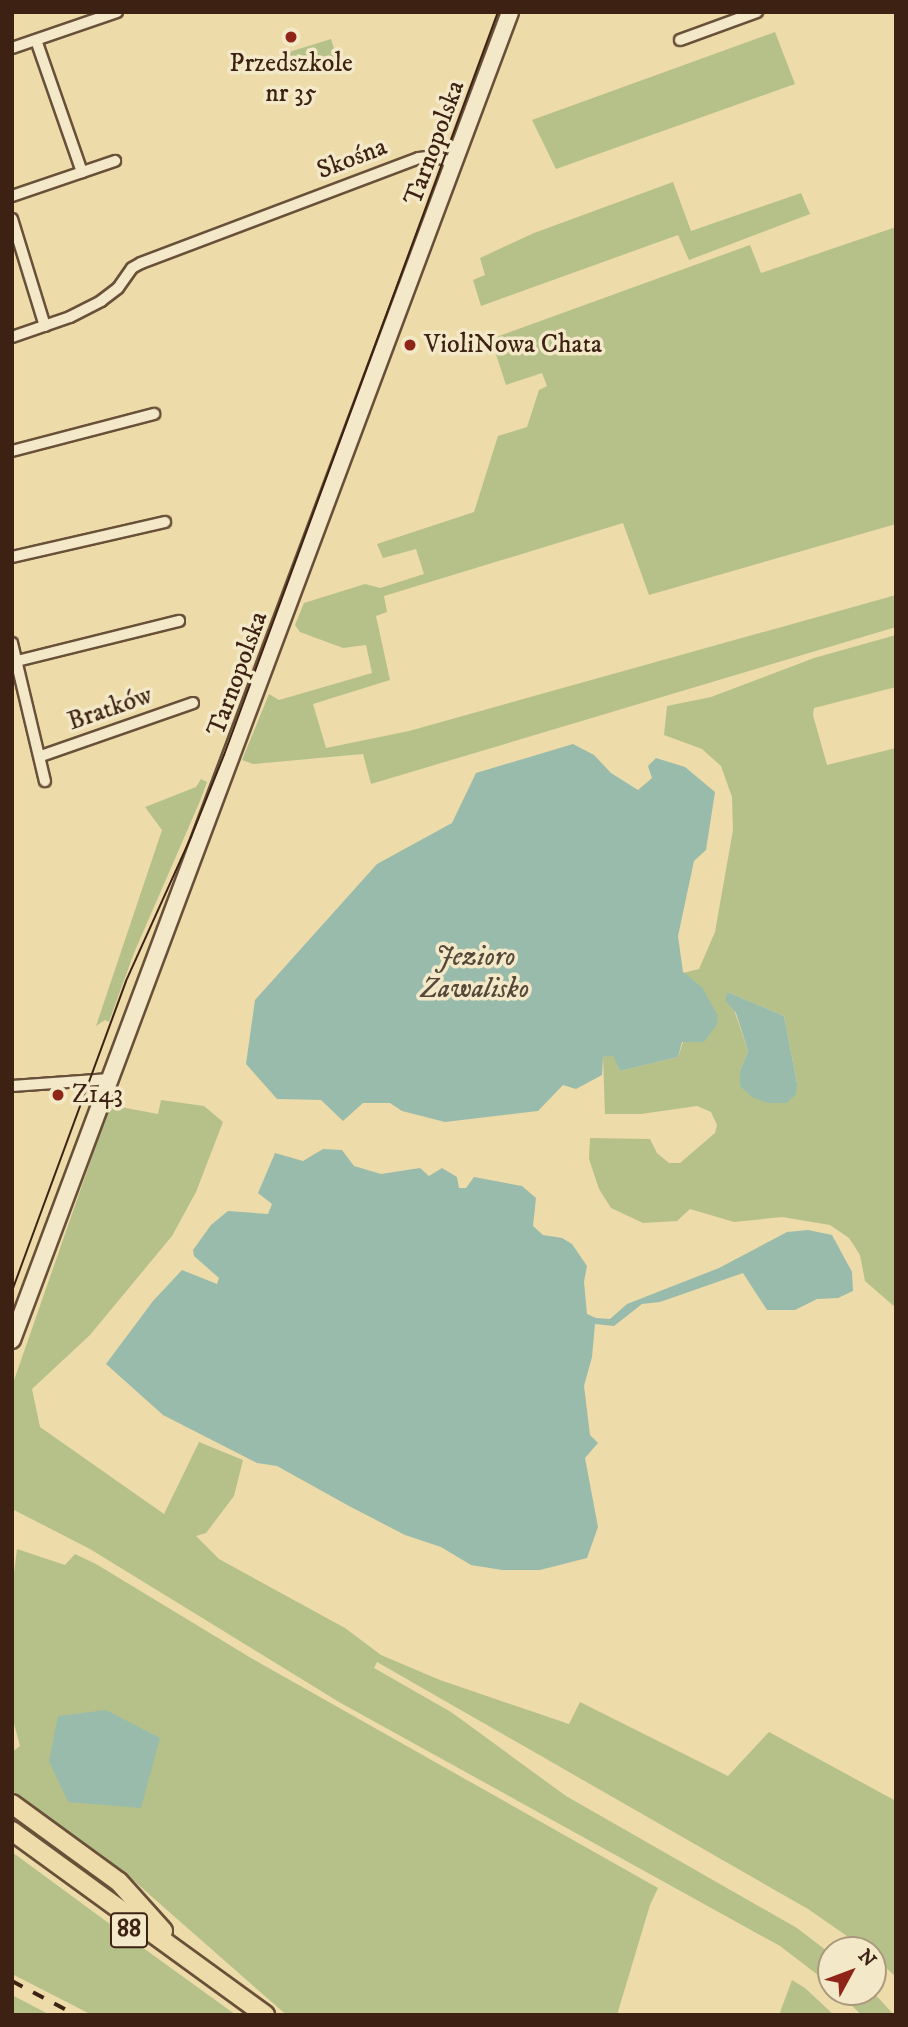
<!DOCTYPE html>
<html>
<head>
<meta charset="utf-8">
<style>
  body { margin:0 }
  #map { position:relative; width:908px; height:2027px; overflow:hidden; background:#eddba9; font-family:"IM FELL DW Pica",serif }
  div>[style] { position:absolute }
  .green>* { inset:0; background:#b6c18a }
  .water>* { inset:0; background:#99bbab }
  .roads { filter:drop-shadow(2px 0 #695039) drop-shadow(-2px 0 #695039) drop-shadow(0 2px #695039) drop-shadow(0 -2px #695039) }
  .street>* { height:10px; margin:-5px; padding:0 5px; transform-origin:5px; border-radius:5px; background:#f3e8c7 }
  .secondary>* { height:16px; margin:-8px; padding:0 8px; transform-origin:8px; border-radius:8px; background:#f3e8c7 }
  .primary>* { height:18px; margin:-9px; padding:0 9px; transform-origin:9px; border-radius:9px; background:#eddba9 }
  .tram>* { height:2px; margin:-1px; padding:0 1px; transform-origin:1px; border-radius:1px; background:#3d2214 }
  .rail>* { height:3.5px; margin-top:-1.75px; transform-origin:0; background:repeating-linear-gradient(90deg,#3d2214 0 12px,transparent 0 24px) }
  .dots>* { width:19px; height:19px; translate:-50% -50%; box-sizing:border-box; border:4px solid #f3e8c7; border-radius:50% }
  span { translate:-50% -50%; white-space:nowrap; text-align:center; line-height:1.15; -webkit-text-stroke:7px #f3e8c7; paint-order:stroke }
  .shield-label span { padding:2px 5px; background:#f3e8c7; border:2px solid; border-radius:5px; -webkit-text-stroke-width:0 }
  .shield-label { font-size:24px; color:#3d2214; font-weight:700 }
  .poi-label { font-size:26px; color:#3d2214 }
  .left { translate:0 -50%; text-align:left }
  .street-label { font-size:26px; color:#3d2214 }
  .water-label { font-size:28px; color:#54483a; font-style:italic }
  .frame { position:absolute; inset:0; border:14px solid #3d2214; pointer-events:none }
  .north { position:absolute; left:817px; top:1936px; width:70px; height:70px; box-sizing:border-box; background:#f3e8c7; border:2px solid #aa997f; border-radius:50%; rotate:49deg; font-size:19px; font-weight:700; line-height:28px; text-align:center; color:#3d2214 }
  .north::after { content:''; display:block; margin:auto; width:24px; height:32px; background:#8f2418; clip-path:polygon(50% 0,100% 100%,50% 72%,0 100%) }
</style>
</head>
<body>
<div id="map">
  <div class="green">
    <div style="clip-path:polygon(775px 32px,795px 84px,556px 169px,532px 120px)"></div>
    <div style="clip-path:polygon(331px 39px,338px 61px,297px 74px,289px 52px)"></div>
    <div style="clip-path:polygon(673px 182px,691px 231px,801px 193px,810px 214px,689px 260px,678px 235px,481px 306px,473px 280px,485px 275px,480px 258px,534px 233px)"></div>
    <div style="clip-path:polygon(896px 227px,896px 524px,649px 595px,623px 523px,384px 596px,387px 612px,376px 616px,390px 680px,313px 704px,326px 748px,409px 731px,896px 595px,896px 627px,371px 784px,363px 754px,253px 764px,242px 760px,269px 694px,279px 700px,372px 673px,366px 645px,343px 648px,300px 632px,295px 625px,304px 603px,365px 584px,380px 588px,424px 574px,416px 549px,383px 558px,377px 544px,474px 512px,498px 436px,527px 427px,539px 390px,547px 386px,542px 373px,506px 385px,491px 339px,750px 245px,761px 273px)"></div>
    <div style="clip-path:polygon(evenodd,896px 635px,896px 687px,814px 708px,813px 715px,827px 765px,896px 748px,896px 1308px,865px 1281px,860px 1255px,849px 1238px,830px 1225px,782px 1217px,734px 1222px,690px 1209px,677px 1221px,643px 1223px,611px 1208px,599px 1189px,589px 1159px,590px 1138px,650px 1139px,657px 1153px,669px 1163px,680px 1163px,715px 1133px,717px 1125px,711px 1112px,697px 1106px,641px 1114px,605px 1114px,603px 1057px,613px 1055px,620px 1071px,678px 1057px,702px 987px,683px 973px,699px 969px,715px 932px,733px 830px,732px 797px,721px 766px,702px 749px,664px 735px,667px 706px,711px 697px,814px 658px,896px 635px,728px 992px,784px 1016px,797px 1083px,740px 1071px,748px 1051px,728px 992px)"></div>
    <div style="clip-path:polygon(201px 779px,207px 782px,200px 801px,134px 953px,109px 1022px,105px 1020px,96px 1026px,162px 830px,145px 807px,196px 787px)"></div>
    <div style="clip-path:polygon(161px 1100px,204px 1106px,223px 1122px,196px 1192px,172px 1236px,90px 1335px,32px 1389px,40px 1427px,164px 1514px,199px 1442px,243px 1460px,234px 1496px,206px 1533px,196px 1536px,219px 1559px,345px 1628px,381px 1655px,440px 1680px,569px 1724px,580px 1702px,728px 1776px,769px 1732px,896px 1801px,896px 1977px,873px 1956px,873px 1950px,867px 1950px,808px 1909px,377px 1662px,374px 1668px,451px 1712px,566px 1796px,797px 1928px,831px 1954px,831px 1985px,780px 1946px,339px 1702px,90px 1549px,12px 1509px,12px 1386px,110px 1105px,158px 1114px)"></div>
    <div style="clip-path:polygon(17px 1549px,65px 1565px,75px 1554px,96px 1564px,251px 1658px,658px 1888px,650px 1905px,617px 2015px,287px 2015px,282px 2011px,126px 1874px,12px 1791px,12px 1752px,20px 1746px,12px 1716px,12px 1589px)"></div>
    <div style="clip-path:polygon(12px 1810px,106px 1878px,135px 1913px,12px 1823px)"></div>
    <div style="clip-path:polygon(12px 1852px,99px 1916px,236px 2015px,92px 2015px,12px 1974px)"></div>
    <div style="clip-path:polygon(792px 1980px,805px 1988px,834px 2015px,779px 2015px)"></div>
    <div style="clip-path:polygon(839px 1992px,873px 1992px,894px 2015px,861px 2015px)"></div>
    <div style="clip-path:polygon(12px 1995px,50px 2015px,12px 2015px)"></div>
  </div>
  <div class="water">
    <div style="clip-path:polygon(573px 744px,594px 755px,611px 773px,638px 790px,652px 778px,648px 766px,656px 758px,685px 767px,715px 792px,706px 850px,694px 861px,678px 936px,683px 972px,702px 987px,718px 1016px,717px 1024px,704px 1042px,682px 1042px,678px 1057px,620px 1071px,613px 1056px,603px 1057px,602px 1075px,576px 1089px,563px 1085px,538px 1111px,445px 1122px,402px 1111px,390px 1103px,363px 1103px,343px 1121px,321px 1100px,277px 1099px,246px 1064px,255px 1000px,377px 864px,452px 823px,476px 773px)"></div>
    <div style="clip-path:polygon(728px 992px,784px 1016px,797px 1083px,796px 1094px,787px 1103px,768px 1103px,752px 1097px,740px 1086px,740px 1071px,748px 1051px,736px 1013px,725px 1000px)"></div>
    <div style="clip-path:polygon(323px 1149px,342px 1150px,354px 1166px,381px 1174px,420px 1168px,429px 1176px,442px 1168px,457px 1177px,459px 1188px,466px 1188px,474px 1177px,522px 1186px,536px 1198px,533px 1226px,543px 1235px,562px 1238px,572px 1244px,587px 1266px,584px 1282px,587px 1314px,596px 1318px,610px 1319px,627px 1304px,719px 1268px,787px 1232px,808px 1230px,832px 1235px,852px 1272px,853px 1291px,838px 1298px,817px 1299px,795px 1310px,767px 1310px,743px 1273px,660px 1302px,642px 1304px,614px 1326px,595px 1324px,592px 1357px,584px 1386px,590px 1435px,598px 1443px,585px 1458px,598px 1527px,587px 1558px,540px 1570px,502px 1570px,471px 1565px,441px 1547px,405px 1535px,349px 1506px,277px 1466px,257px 1463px,163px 1415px,106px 1364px,153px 1301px,182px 1270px,217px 1284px,219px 1278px,194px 1256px,193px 1250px,211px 1225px,228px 1211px,268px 1214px,272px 1204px,258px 1193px,275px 1153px,303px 1161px)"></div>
    <div style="clip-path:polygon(106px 1710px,160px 1738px,141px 1808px,68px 1802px,49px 1761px,58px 1716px)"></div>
  </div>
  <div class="roads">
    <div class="street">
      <div style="left:36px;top:40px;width:140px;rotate:70.8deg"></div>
      <div style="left:680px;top:40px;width:82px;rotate:-20deg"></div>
      <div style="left:12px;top:48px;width:111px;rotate:-18.9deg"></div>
      <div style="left:12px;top:196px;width:109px;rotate:-18.8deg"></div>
      <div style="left:12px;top:219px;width:112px;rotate:72.9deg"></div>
      <div style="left:12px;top:337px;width:61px;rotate:-19deg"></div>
      <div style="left:70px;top:317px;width:35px;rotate:-27deg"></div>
      <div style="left:101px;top:301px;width:21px;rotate:-37deg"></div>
      <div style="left:118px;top:288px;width:24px;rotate:-55deg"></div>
      <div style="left:132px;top:268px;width:10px;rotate:-29deg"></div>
      <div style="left:141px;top:263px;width:297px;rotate:-20.7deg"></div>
      <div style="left:419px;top:158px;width:16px;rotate:-7deg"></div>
      <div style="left:435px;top:156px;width:19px;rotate:21deg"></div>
      <div style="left:12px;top:451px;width:147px;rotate:-14.6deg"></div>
      <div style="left:12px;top:557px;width:157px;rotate:-12.9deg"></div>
      <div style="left:12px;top:643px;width:142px;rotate:76.6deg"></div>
      <div style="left:17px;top:661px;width:167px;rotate:-13.9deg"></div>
      <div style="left:41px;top:756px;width:161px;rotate:-19.2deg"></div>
      <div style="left:12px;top:1086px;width:98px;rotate:-4.1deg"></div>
    </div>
    <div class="secondary">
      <div style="left:12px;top:1340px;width:1418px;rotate:-69.44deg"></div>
    </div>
    <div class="primary">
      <div style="left:12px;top:1804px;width:132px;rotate:36.1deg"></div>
      <div style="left:119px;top:1882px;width:66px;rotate:48.1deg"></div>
      <div style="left:12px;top:1831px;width:313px;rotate:36deg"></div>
    </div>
  </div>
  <div class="tram">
    <div style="left:12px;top:1291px;width:330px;rotate:-69.8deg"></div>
    <div style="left:126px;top:981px;width:158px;rotate:-65.7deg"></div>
    <div style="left:191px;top:837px;width:88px;rotate:-68.1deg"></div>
    <div style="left:224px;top:755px;width:792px;rotate:-69.76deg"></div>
  </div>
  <div class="rail">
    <div style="left:12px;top:1981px;width:72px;rotate:28deg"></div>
  </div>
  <div class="dots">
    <div style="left:291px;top:37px;background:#8f2418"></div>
    <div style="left:410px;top:345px;background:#8f2418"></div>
    <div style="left:58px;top:1095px;background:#8f2418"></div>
  </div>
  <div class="shield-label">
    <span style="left:129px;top:1930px">88</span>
  </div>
  <div class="poi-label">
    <span style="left:291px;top:79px">Przedszkole<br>nr 35</span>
    <span class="left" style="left:424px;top:345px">VioliNowa Chata</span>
    <span class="left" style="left:72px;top:1095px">Z143</span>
  </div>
  <div class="street-label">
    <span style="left:435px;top:143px;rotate:-70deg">Tarnopolska</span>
    <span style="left:352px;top:159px;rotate:-21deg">Skośna</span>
    <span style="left:238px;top:674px;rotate:-70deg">Tarnopolska</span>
    <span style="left:110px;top:709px;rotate:-19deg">Bratków</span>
  </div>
  <div class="water-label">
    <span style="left:475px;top:973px">Jezioro<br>Zawalisko</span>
  </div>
  <div class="frame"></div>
  <div class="north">N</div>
</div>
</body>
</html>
